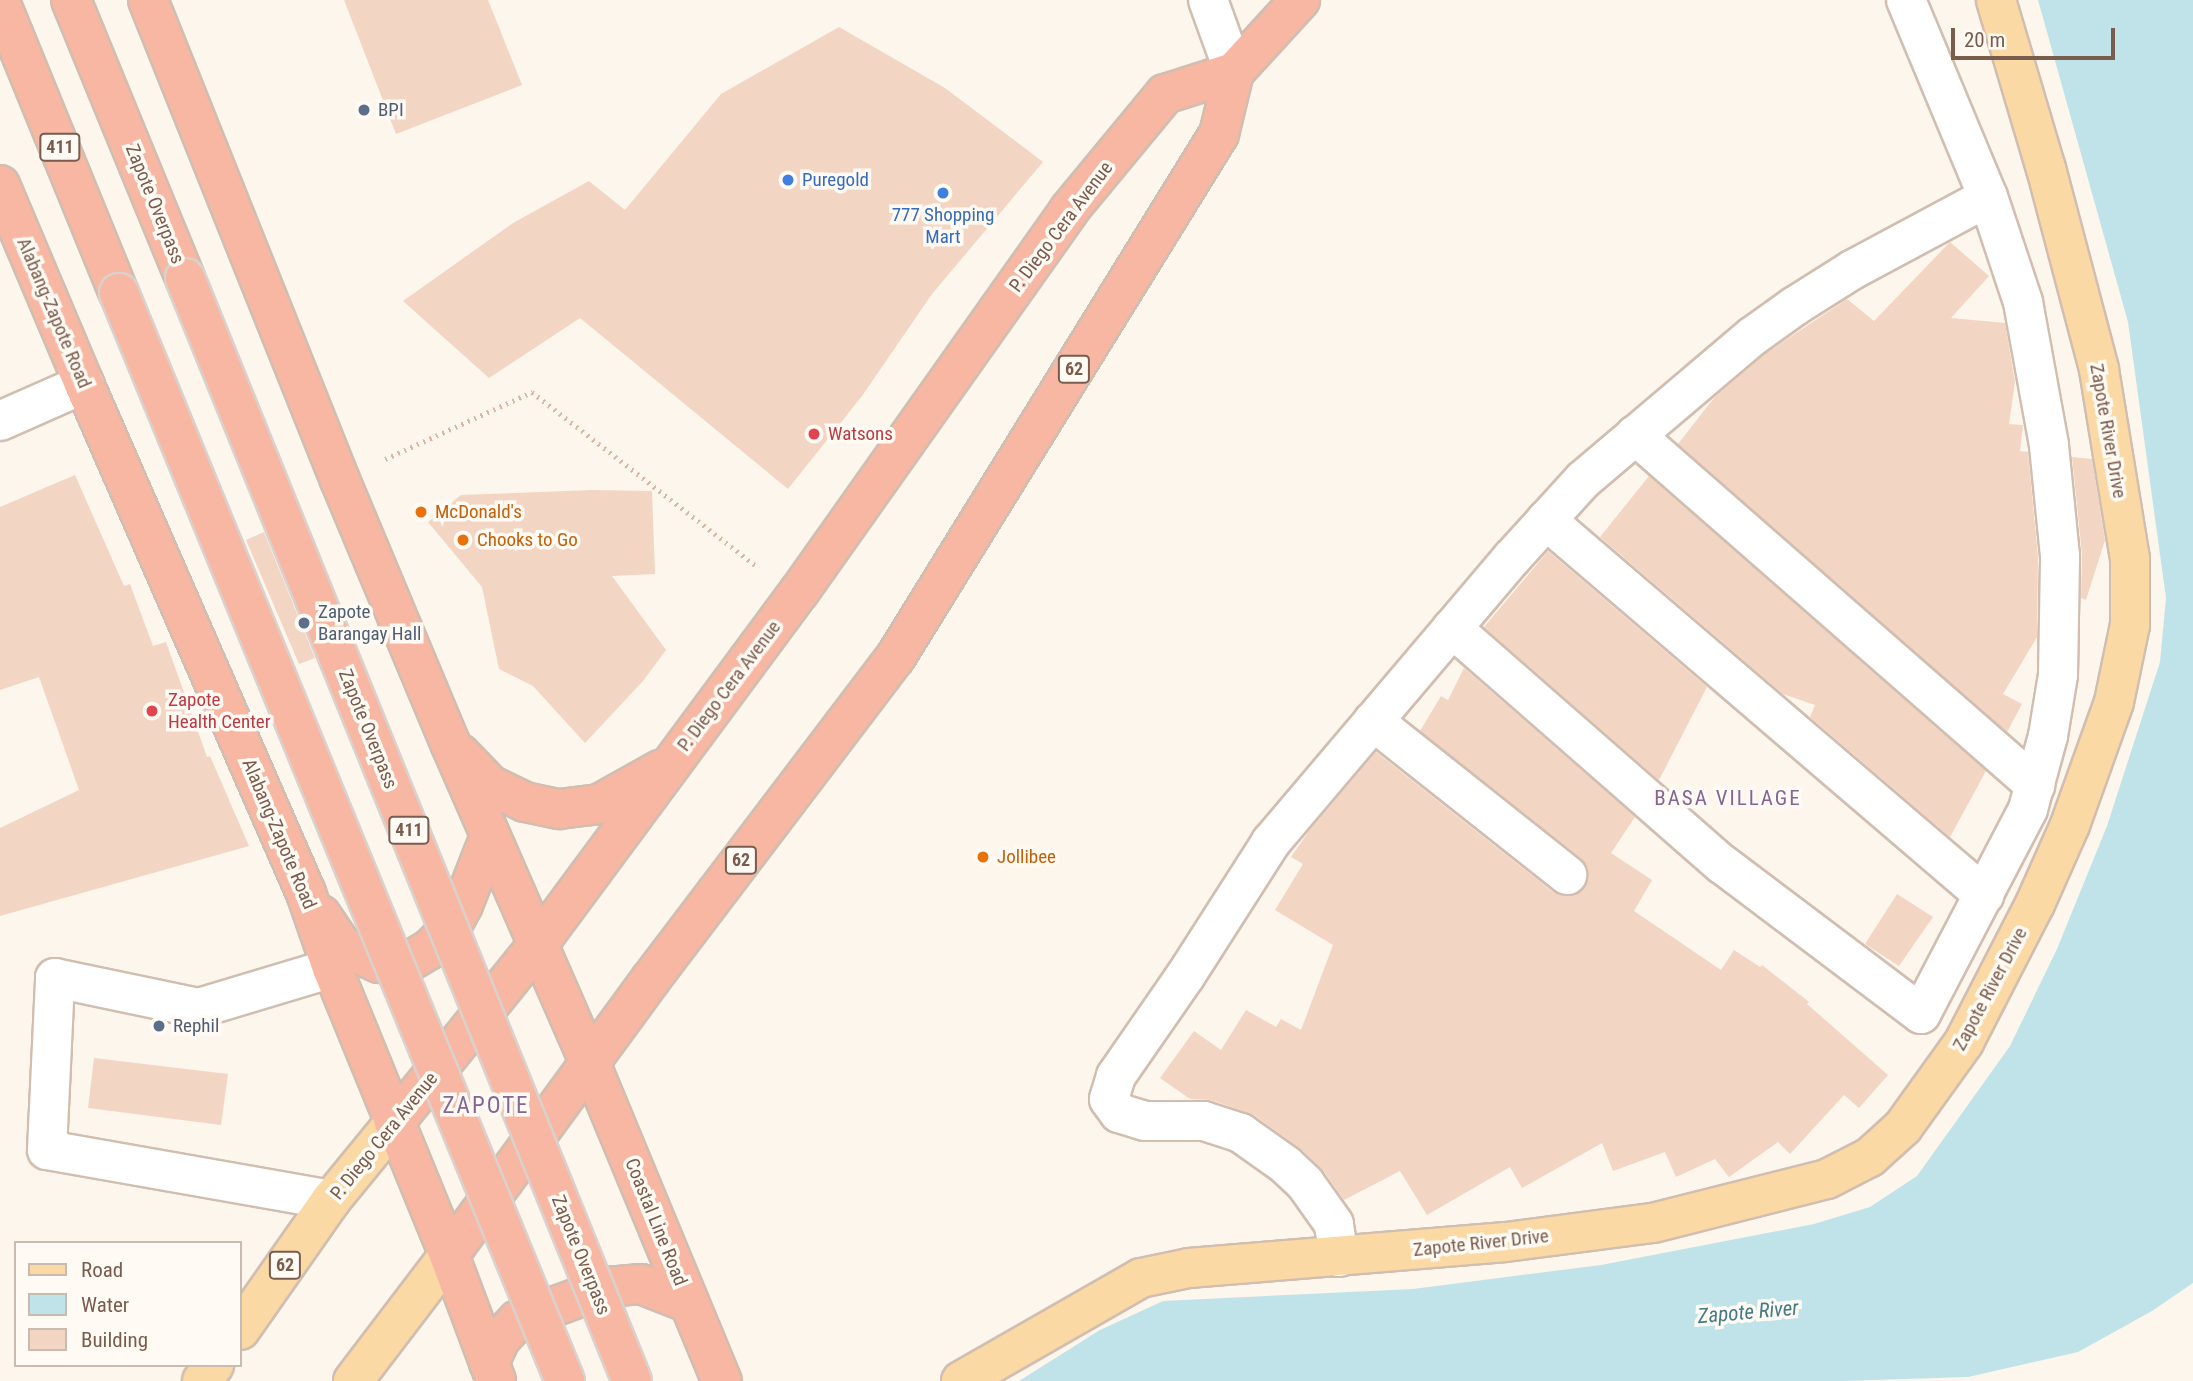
<!DOCTYPE html>
<html>
<head>
<meta charset="utf-8">
<style>
  body { margin:0 }
  #map { position:relative; width:2193px; height:1381px; overflow:hidden; background:#fdf6ec; font-family:"Roboto Condensed",sans-serif }
  div>[style] { position:absolute }
  .water>* { inset:0; background:#bfe3e8 }
  .building>* { inset:0; background:#f3d5c3 }
  .path>* { height:4.5px; margin-top:-2.25px; transform-origin:0; background:repeating-linear-gradient(90deg,#d9b8a5 0 2px,transparent 0 7px) }
  .roads { filter:drop-shadow(2px 0 #d1beb0) drop-shadow(-2px 0 #d1beb0) drop-shadow(0 2px #d1beb0) drop-shadow(0 -2px #d1beb0) }
  .minor>* { height:38px; margin:-19px; padding:0 19px; transform-origin:19px; border-radius:19px; background:#fff }
  .major>* { height:38px; margin:-19px; padding:0 19px; transform-origin:19px; border-radius:19px; background:#fbd9a5 }
  .highway>* { height:38px; margin:-19px; padding:0 19px; transform-origin:19px; border-radius:19px; background:#f7b7a3 }
  .bridges { filter:drop-shadow(2px 0 #dad1cd) drop-shadow(-2px 0 #dad1cd) drop-shadow(0 2px #dad1cd) drop-shadow(0 -2px #dad1cd) }
  .highway-bridge>* { height:38px; margin:-19px; padding:0 19px; transform-origin:19px; border-radius:19px; background:#f7b7a3 }
  .dots>* { width:19px; height:19px; translate:-50% -50%; box-sizing:border-box; border:4px solid #fffaf3; border-radius:50% }
  span { translate:-50% -50%; white-space:nowrap; text-align:center; line-height:1.15; -webkit-text-stroke:7px #fffaf3; paint-order:stroke }
  .shield-label span { padding:2px 5px; background:#fffaf3; border:2px solid; border-radius:5px; -webkit-text-stroke-width:0 }
  .shield-label { font-size:18px; color:#7a5c4d; font-weight:700 }
  .service-label { font-size:19px; color:#4e5e75 }
  .left { translate:0 -50%; text-align:left }
  .shop-label { font-size:19px; color:#366cbe }
  .street-label { font-size:19px; color:#7a5c4d }
  .health-label { font-size:19px; color:#be3a42 }
  .food-label { font-size:19px; color:#c56008 }
  .neighbourhood-label { font-size:21px; color:#846695; letter-spacing:2px }
  .water-label { font-size:21px; color:#437c86; font-style:italic }
  .quarter-label { font-size:23px; color:#846695; letter-spacing:2px }
  .legend { position:absolute; left:14px; top:1241px; width:228px; height:126px; box-sizing:border-box; background:#fffaf3; border:2px solid #cabbb1; margin:0; padding:9px 12px; list-style:none; font-size:21px; color:#7a5c4d }
  .legend li { display:flex; align-items:center; gap:14px; height:35px }
  .legend b { width:35px; border:2px solid #cabbb1 }
  .scale { position:absolute; left:1951px; top:28px; width:164px; height:32px; box-sizing:border-box; border:4px solid #7a5c4d; border-top:0; padding-left:9px; font-size:21px; line-height:24px; white-space:nowrap; color:#7a5c4d; -webkit-text-stroke:5px #fffaf3; paint-order:stroke }
</style>
</head>
<body>
<div id="map">
  <div class="water">
    <div style="clip-path:polygon(2038px 0,2193px 0,2193px 1283px,2152px 1311px,2078px 1352px,1968px 1377px,1841px 1381px,1019px 1381px,1100px 1330px,1163px 1301px,1413px 1289px,1601px 1265px,1814px 1224px,1870px 1207px,1917px 1176px,2010px 1046px,2057px 949px,2107px 826px,2160px 662px,2166px 598px,2128px 322px)"></div>
  </div>
  <div class="building">
    <div style="clip-path:polygon(344px 0,488px 0,522px 85px,396px 134px)"></div>
    <div style="clip-path:polygon(839px 27px,945px 88px,1043px 162px,932px 294px,862px 396px,788px 489px,580px 318px,489px 378px,403px 301px,513px 223px,589px 181px,625px 210px,721px 94px)"></div>
    <div style="clip-path:polygon(1950px 242px,1989px 276px,1951px 318px,2005px 323px,2015px 382px,2009px 424px,2023px 425px,2020px 451px,2028px 452px,2038px 557px,2037px 637px,2003px 694px,2022px 704px,2007px 732px,1678px 444px,1714px 398px,1766px 353px,1847px 299px,1874px 321px)"></div>
    <div style="clip-path:polygon(2072px 457px,2092px 459px,2105px 540px,2086px 600px,2081px 598px,2082px 554px)"></div>
    <div style="clip-path:polygon(75px 475px,124px 586px,130px 584px,153px 646px,166px 642px,207px 757px,210px 756px,249px 846px,0 916px,0 828px,79px 790px,39px 677px,0 690px,0 507px)"></div>
    <div style="clip-path:polygon(1649px 476px,1986px 771px,1950px 837px,1810px 717px,1815px 705px,1783px 694px,1600px 537px)"></div>
    <div style="clip-path:polygon(592px 490px,652px 491px,655px 574px,612px 576px,666px 650px,643px 681px,585px 743px,533px 686px,499px 669px,482px 587px,428px 522px,461px 495px)"></div>
    <div style="clip-path:polygon(264px 532px,315px 658px,299px 664px,246px 540px)"></div>
    <div style="clip-path:polygon(1548px 551px,1707px 687px,1659px 780px,1484px 627px)"></div>
    <div style="clip-path:polygon(1464px 668px,1635px 817px,1611px 853px,1652px 880px,1634px 911px,1721px 970px,1734px 950px,1760px 967px,1762px 965px,1809px 1002px,1807px 1004px,1888px 1075px,1859px 1108px,1844px 1095px,1790px 1154px,1778px 1142px,1729px 1177px,1715px 1159px,1676px 1177px,1665px 1152px,1613px 1171px,1602px 1143px,1522px 1188px,1510px 1167px,1427px 1215px,1400px 1171px,1344px 1200px,1323px 1170px,1301px 1149px,1254px 1115px,1211px 1100px,1190px 1099px,1160px 1078px,1194px 1031px,1221px 1050px,1246px 1010px,1276px 1027px,1281px 1019px,1301px 1030px,1333px 945px,1275px 910px,1303px 864px,1291px 857px,1309px 831px,1376px 752px,1553px 892px,1563px 896px,1574px 896px,1584px 888px,1588px 879px,1588px 868px,1581px 858px,1420px 731px,1441px 696px,1448px 700px)"></div>
    <div style="clip-path:polygon(1897px 894px,1933px 917px,1899px 966px,1865px 944px)"></div>
    <div style="clip-path:polygon(94px 1058px,228px 1074px,221px 1125px,88px 1108px)"></div>
  </div>
  <div class="path">
    <div style="left:385px;top:459px;width:162px;rotate:-24.5deg"></div>
    <div style="left:532px;top:392px;width:287px;rotate:37.8deg"></div>
  </div>
  <div class="roads">
    <div class="minor">
      <div style="left:1208px;top:0;width:77px;rotate:70.1deg"></div>
      <div style="left:0;top:421px;width:92px;rotate:-23.8deg"></div>
      <div style="left:1635px;top:435px;width:532px;rotate:41.19deg"></div>
      <div style="left:1546px;top:520px;width:577px;rotate:40.57deg"></div>
      <div style="left:1452px;top:628px;width:359px;rotate:41.2deg"></div>
      <div style="left:1722px;top:864px;width:249px;rotate:37deg"></div>
      <div style="left:1921px;top:1014px;width:231px;rotate:-62.4deg"></div>
      <div style="left:2028px;top:809px;width:76px;rotate:-74.7deg"></div>
      <div style="left:2048px;top:736px;width:62px;rotate:-80.7deg"></div>
      <div style="left:2058px;top:675px;width:119px;rotate:-89deg"></div>
      <div style="left:2060px;top:556px;width:112px;rotate:-95.7deg"></div>
      <div style="left:2049px;top:445px;width:145px;rotate:-100.3deg"></div>
      <div style="left:2023px;top:302px;width:111px;rotate:-108.4deg"></div>
      <div style="left:1988px;top:197px;width:213px;rotate:-112.6deg"></div>
      <div style="left:1373px;top:721px;width:248px;rotate:38.4deg"></div>
      <div style="left:331px;top:1200px;width:288px;rotate:-170deg"></div>
      <div style="left:47px;top:1150px;width:172px;rotate:-87.3deg"></div>
      <div style="left:55px;top:978px;width:147px;rotate:11.8deg"></div>
      <div style="left:199px;top:1008px;width:139px;rotate:-16.7deg"></div>
      <div style="left:1339px;top:1257px;width:33px;rotate:-99deg"></div>
      <div style="left:1334px;top:1224px;width:50px;rotate:-125.3deg"></div>
      <div style="left:1305px;top:1183px;width:26px;rotate:-137deg"></div>
      <div style="left:1286px;top:1165px;width:55px;rotate:-144.6deg"></div>
      <div style="left:1241px;top:1133px;width:39px;rotate:-162deg"></div>
      <div style="left:1204px;top:1121px;width:59px;rotate:180deg"></div>
      <div style="left:1145px;top:1121px;width:27px;rotate:-163deg"></div>
      <div style="left:1119px;top:1113px;width:17px;rotate:-126deg"></div>
      <div style="left:1109px;top:1099px;width:24px;rotate:-73deg"></div>
      <div style="left:1116px;top:1076px;width:123px;rotate:-55.3deg"></div>
      <div style="left:1186px;top:975px;width:158px;rotate:-57.4deg"></div>
      <div style="left:1271px;top:842px;width:372px;rotate:-49.7deg"></div>
      <div style="left:1512px;top:558px;width:105px;rotate:-47.7deg"></div>
      <div style="left:1583px;top:480px;width:223px;rotate:-40.3deg"></div>
      <div style="left:1753px;top:336px;width:52px;rotate:-35.5deg"></div>
      <div style="left:1795px;top:306px;width:67px;rotate:-32.3deg"></div>
      <div style="left:1852px;top:270px;width:154px;rotate:-28.2deg"></div>
    </div>
    <div class="major">
      <div style="left:240px;top:1330px;width:159px;rotate:-55deg"></div>
      <div style="left:331px;top:1200px;width:99px;rotate:-50.7deg"></div>
      <div style="left:202px;top:1381px;width:20px;rotate:-53deg"></div>
      <div style="left:353px;top:1381px;width:158px;rotate:-52.7deg"></div>
      <div style="left:961px;top:1381px;width:207px;rotate:-29.8deg"></div>
      <div style="left:1141px;top:1278px;width:49px;rotate:-11.8deg"></div>
      <div style="left:1189px;top:1268px;width:318px;rotate:-4.7deg"></div>
      <div style="left:1506px;top:1242px;width:148px;rotate:-7.4deg"></div>
      <div style="left:1653px;top:1223px;width:179px;rotate:-14.2deg"></div>
      <div style="left:1827px;top:1179px;width:48px;rotate:-27.1deg"></div>
      <div style="left:1870px;top:1157px;width:45px;rotate:-42.3deg"></div>
      <div style="left:1903px;top:1127px;width:105px;rotate:-54.3deg"></div>
      <div style="left:1964px;top:1042px;width:155px;rotate:-62.8deg"></div>
      <div style="left:2035px;top:904px;width:86px;rotate:-66.1deg"></div>
      <div style="left:2070px;top:825px;width:131px;rotate:-70.3deg"></div>
      <div style="left:2114px;top:702px;width:79px;rotate:-78.3deg"></div>
      <div style="left:2130px;top:625px;width:66px;rotate:-90deg"></div>
      <div style="left:2130px;top:559px;width:193px;rotate:-99.3deg"></div>
      <div style="left:2099px;top:369px;width:207px;rotate:-104.8deg"></div>
      <div style="left:2046px;top:169px;width:176px;rotate:-106.5deg"></div>
    </div>
    <div class="highway">
      <div style="left:71px;top:0;width:300px;rotate:67.7deg"></div>
      <div style="left:148px;top:0;width:517px;rotate:68.2deg"></div>
      <div style="left:340px;top:480px;width:285px;rotate:67.3deg"></div>
      <div style="left:450px;top:743px;width:349px;rotate:66.4deg"></div>
      <div style="left:590px;top:1063px;width:344px;rotate:67.5deg"></div>
      <div style="left:0;top:2px;width:314px;rotate:67.8deg"></div>
      <div style="left:0;top:185px;width:216px;rotate:67.1deg"></div>
      <div style="left:84px;top:384px;width:555px;rotate:66.44deg"></div>
      <div style="left:306px;top:893px;width:79px;rotate:70.9deg"></div>
      <div style="left:332px;top:968px;width:310px;rotate:67.8deg"></div>
      <div style="left:449px;top:1255px;width:134px;rotate:69.5deg"></div>
      <div style="left:460px;top:754px;width:43px;rotate:45.9deg"></div>
      <div style="left:490px;top:785px;width:39px;rotate:26deg"></div>
      <div style="left:525px;top:802px;width:35px;rotate:12deg"></div>
      <div style="left:559px;top:809px;width:40px;rotate:-7.1deg"></div>
      <div style="left:599px;top:804px;width:70px;rotate:-29.1deg"></div>
      <div style="left:321px;top:915px;width:37px;rotate:56deg"></div>
      <div style="left:342px;top:946px;width:41px;rotate:24.7deg"></div>
      <div style="left:379px;top:963px;width:31px;rotate:-4deg"></div>
      <div style="left:410px;top:961px;width:23px;rotate:-31deg"></div>
      <div style="left:430px;top:949px;width:28px;rotate:-45deg"></div>
      <div style="left:450px;top:929px;width:27px;rotate:-62deg"></div>
      <div style="left:463px;top:905px;width:74px;rotate:-68.6deg"></div>
      <div style="left:394px;top:1123px;width:231px;rotate:-51.1deg"></div>
      <div style="left:539px;top:943px;width:437px;rotate:-53.5deg"></div>
      <div style="left:799px;top:592px;width:468px;rotate:-54.7deg"></div>
      <div style="left:1069px;top:210px;width:151px;rotate:-50.4deg"></div>
      <div style="left:1165px;top:94px;width:72px;rotate:-17.7deg"></div>
      <div style="left:449px;top:1255px;width:342px;rotate:-53.8deg"></div>
      <div style="left:651px;top:979px;width:403px;rotate:-52.8deg"></div>
      <div style="left:895px;top:658px;width:616px;rotate:-58.27deg"></div>
      <div style="left:1219px;top:134px;width:64px;rotate:-76.4deg"></div>
      <div style="left:1234px;top:72px;width:98px;rotate:-47.5deg"></div>
      <div style="left:489px;top:1363px;width:26px;rotate:-65deg"></div>
      <div style="left:500px;top:1339px;width:26px;rotate:-47deg"></div>
      <div style="left:518px;top:1320px;width:95px;rotate:-20.3deg"></div>
      <div style="left:607px;top:1287px;width:34px;rotate:-5deg"></div>
      <div style="left:641px;top:1284px;width:52px;rotate:21.6deg"></div>
    </div>
  </div>
  <div class="bridges">
    <div class="highway-bridge">
      <div style="left:185px;top:278px;width:1190px;rotate:67.94deg"></div>
      <div style="left:119px;top:293px;width:1176px;rotate:67.71deg"></div>
    </div>
  </div>
  <div class="dots">
    <div style="left:364px;top:110px;background:#5c6f8a"></div>
    <div style="left:788px;top:180px;background:#3f7fe0"></div>
    <div style="left:943px;top:193px;background:#3f7fe0"></div>
    <div style="left:814px;top:434px;background:#e0444e"></div>
    <div style="left:421px;top:512px;background:#e8710a"></div>
    <div style="left:463px;top:540px;background:#e8710a"></div>
    <div style="left:304px;top:623px;background:#5c6f8a"></div>
    <div style="left:152px;top:711px;background:#e0444e"></div>
    <div style="left:983px;top:857px;background:#e8710a"></div>
    <div style="left:159px;top:1026px;background:#5c6f8a"></div>
  </div>
  <div class="shield-label">
    <span style="left:60px;top:147px">411</span>
    <span style="left:1074px;top:369px">62</span>
    <span style="left:409px;top:830px">411</span>
    <span style="left:741px;top:860px">62</span>
    <span style="left:285px;top:1265px">62</span>
  </div>
  <div class="service-label">
    <span class="left" style="left:378px;top:110px">BPI</span>
    <span class="left" style="left:318px;top:623px">Zapote<br>Barangay Hall</span>
    <span class="left" style="left:173px;top:1026px">Rephil</span>
  </div>
  <div class="shop-label">
    <span class="left" style="left:802px;top:180px">Puregold</span>
    <span style="left:943px;top:226px">777 Shopping<br>Mart</span>
  </div>
  <div class="street-label">
    <span style="left:155px;top:204px;rotate:68deg">Zapote Overpass</span>
    <span style="left:1061px;top:227px;rotate:-53deg">P. Diego Cera Avenue</span>
    <span style="left:54px;top:313px;rotate:67deg">Alabang-Zapote Road</span>
    <span style="left:2108px;top:431px;rotate:80deg">Zapote River Drive</span>
    <span style="left:729px;top:686px;rotate:-53deg">P. Diego Cera Avenue</span>
    <span style="left:368px;top:729px;rotate:68deg">Zapote Overpass</span>
    <span style="left:279px;top:834px;rotate:67deg">Alabang-Zapote Road</span>
    <span style="left:1990px;top:989px;rotate:-62deg">Zapote River Drive</span>
    <span style="left:384px;top:1136px;rotate:-51deg">P. Diego Cera Avenue</span>
    <span style="left:656px;top:1222px;rotate:68deg">Coastal Line Road</span>
    <span style="left:1481px;top:1243px;rotate:-6deg">Zapote River Drive</span>
    <span style="left:581px;top:1255px;rotate:68deg">Zapote Overpass</span>
  </div>
  <div class="health-label">
    <span class="left" style="left:828px;top:434px">Watsons</span>
    <span class="left" style="left:168px;top:711px">Zapote<br>Health Center</span>
  </div>
  <div class="food-label">
    <span class="left" style="left:435px;top:512px">McDonald's</span>
    <span class="left" style="left:477px;top:540px">Chooks to Go</span>
    <span class="left" style="left:997px;top:857px">Jollibee</span>
  </div>
  <div class="neighbourhood-label">
    <span style="left:1728px;top:798px">BASA VILLAGE</span>
  </div>
  <div class="water-label">
    <span style="left:1748px;top:1312px;rotate:-5deg">Zapote River</span>
  </div>
  <div class="quarter-label">
    <span style="left:486px;top:1106px">ZAPOTE</span>
  </div>
  <ul class="legend">
  <li><b style="height:9px;background:#fbd9a5"></b>Road</li>
  <li><b style="height:19px;background:#bfe3e8"></b>Water</li>
  <li><b style="height:19px;background:#f3d5c3"></b>Building</li>
  </ul>
  <div class="scale">20 m</div>
</div>
</body>
</html>
